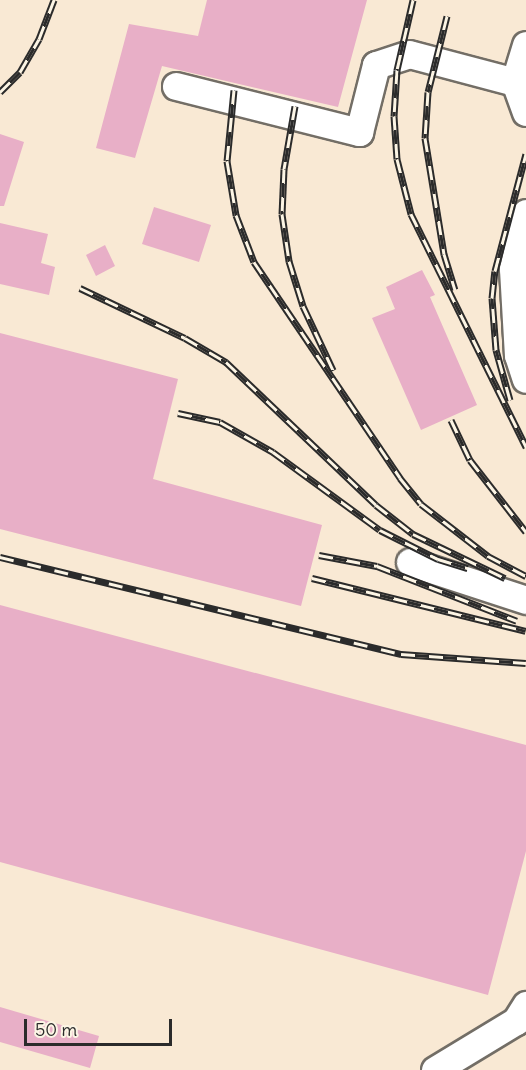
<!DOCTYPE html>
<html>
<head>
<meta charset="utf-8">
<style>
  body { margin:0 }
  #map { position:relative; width:526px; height:1070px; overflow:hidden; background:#f9e9d4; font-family:Delius,sans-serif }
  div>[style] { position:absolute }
  .building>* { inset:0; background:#e8afc7 }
  .roads { filter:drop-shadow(2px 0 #736e66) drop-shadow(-2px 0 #736e66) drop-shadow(0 2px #736e66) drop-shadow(0 -2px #736e66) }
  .minor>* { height:27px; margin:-13.5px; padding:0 13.5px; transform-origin:13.5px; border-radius:13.5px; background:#fff }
  .rail>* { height:7px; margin-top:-3.5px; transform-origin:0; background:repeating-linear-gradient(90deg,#fcf5e5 0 14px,#2b2b2b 0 28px); box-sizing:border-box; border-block:2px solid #2b2b2b }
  span { translate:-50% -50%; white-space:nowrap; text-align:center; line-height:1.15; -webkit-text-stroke:5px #fcf5e5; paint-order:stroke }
  .scale { position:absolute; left:24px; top:1019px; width:148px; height:27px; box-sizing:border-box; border:3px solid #2b2b2b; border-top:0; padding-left:8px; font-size:18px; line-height:21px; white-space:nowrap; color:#2b2b2b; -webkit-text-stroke:4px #fcf5e5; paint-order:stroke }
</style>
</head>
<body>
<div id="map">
  <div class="building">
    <div style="clip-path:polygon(207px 0,367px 0,338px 107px,162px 66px,135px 158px,96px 148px,129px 24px,198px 36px)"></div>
    <div style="clip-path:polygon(0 134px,24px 142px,4px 206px,0 206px)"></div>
    <div style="clip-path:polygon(154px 207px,211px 225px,199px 262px,142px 244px)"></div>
    <div style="clip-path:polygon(0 223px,48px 234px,41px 263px,55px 267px,49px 295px,0 284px)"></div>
    <div style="clip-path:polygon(105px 245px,115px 266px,96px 276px,86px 255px)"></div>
    <div style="clip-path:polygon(422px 270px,435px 295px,430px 297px,477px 405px,421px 430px,372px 318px,395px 309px,386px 287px)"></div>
    <div style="clip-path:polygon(0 333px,178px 379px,153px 479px,322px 525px,301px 606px,0 529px)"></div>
    <div style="clip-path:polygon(0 605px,526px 745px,526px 851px,488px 995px,0 862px)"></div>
    <div style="clip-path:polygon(0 1007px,99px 1036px,90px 1068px,0 1042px)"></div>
  </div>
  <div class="roads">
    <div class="minor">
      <div style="left:526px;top:45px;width:39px;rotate:107deg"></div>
      <div style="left:515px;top:82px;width:32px;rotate:70deg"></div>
      <div style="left:176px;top:86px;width:189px;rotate:14.1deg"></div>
      <div style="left:359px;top:132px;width:69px;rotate:-75.8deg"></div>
      <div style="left:376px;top:65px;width:35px;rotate:-18deg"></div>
      <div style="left:409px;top:54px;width:110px;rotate:14.8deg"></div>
      <div style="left:526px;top:213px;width:57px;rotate:103.1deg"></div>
      <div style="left:513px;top:269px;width:86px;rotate:86.7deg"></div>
      <div style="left:518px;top:355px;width:25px;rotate:72deg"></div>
      <div style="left:410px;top:562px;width:122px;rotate:18.1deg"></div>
      <div style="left:435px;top:1070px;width:95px;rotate:-31.2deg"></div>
      <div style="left:516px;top:1021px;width:19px;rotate:-58deg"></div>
    </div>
  </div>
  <div class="rail">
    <div style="left:413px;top:0;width:72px;rotate:102.9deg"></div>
    <div style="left:397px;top:70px;width:46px;rotate:93.7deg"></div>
    <div style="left:394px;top:116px;width:43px;rotate:86deg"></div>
    <div style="left:397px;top:159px;width:57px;rotate:75.7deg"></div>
    <div style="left:411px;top:214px;width:260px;rotate:63.7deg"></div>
    <div style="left:447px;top:16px;width:78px;rotate:104deg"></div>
    <div style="left:428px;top:92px;width:46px;rotate:93.7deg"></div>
    <div style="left:425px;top:138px;width:118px;rotate:80.7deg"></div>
    <div style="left:444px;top:254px;width:37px;rotate:73deg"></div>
    <div style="left:234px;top:90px;width:71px;rotate:95.6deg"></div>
    <div style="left:227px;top:161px;width:55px;rotate:80.5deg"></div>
    <div style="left:236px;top:215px;width:50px;rotate:69deg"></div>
    <div style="left:254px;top:262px;width:261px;rotate:55.9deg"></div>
    <div style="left:400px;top:478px;width:33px;rotate:51deg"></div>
    <div style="left:421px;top:504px;width:85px;rotate:37.8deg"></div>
    <div style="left:488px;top:556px;width:43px;rotate:27.8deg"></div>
    <div style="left:0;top:92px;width:28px;rotate:-45deg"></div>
    <div style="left:20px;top:72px;width:38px;rotate:-60deg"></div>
    <div style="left:39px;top:39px;width:42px;rotate:-69deg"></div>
    <div style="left:295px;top:106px;width:64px;rotate:99.9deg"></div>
    <div style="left:284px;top:169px;width:45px;rotate:92.5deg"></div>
    <div style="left:282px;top:214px;width:48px;rotate:81.5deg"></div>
    <div style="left:289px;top:261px;width:47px;rotate:72.7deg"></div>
    <div style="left:303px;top:306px;width:71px;rotate:64.9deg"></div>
    <div style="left:80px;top:288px;width:116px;rotate:25.5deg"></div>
    <div style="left:185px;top:338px;width:48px;rotate:30.3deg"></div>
    <div style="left:226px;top:362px;width:207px;rotate:43.6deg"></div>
    <div style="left:376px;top:505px;width:47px;rotate:38.1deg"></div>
    <div style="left:413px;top:534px;width:102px;rotate:25.6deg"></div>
    <div style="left:510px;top:400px;width:52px;rotate:-105.6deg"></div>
    <div style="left:496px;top:350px;width:52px;rotate:-94.4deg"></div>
    <div style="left:492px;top:298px;width:27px;rotate:-84deg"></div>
    <div style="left:495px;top:271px;width:121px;rotate:-75.2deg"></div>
    <div style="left:178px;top:413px;width:43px;rotate:12.1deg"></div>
    <div style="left:220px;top:422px;width:61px;rotate:29.5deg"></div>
    <div style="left:273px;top:452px;width:132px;rotate:36.1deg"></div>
    <div style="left:380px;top:530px;width:65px;rotate:26.6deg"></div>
    <div style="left:438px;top:559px;width:31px;rotate:17deg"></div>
    <div style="left:451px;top:420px;width:44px;rotate:64.6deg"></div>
    <div style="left:470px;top:460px;width:91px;rotate:52.1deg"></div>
    <div style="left:319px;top:555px;width:59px;rotate:10.7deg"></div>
    <div style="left:377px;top:566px;width:150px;rotate:21.4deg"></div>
    <div style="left:0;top:557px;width:413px;rotate:13.6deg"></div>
    <div style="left:401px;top:654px;width:125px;rotate:4.1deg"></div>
    <div style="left:312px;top:578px;width:220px;rotate:13.9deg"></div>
  </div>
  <div class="scale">50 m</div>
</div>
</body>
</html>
